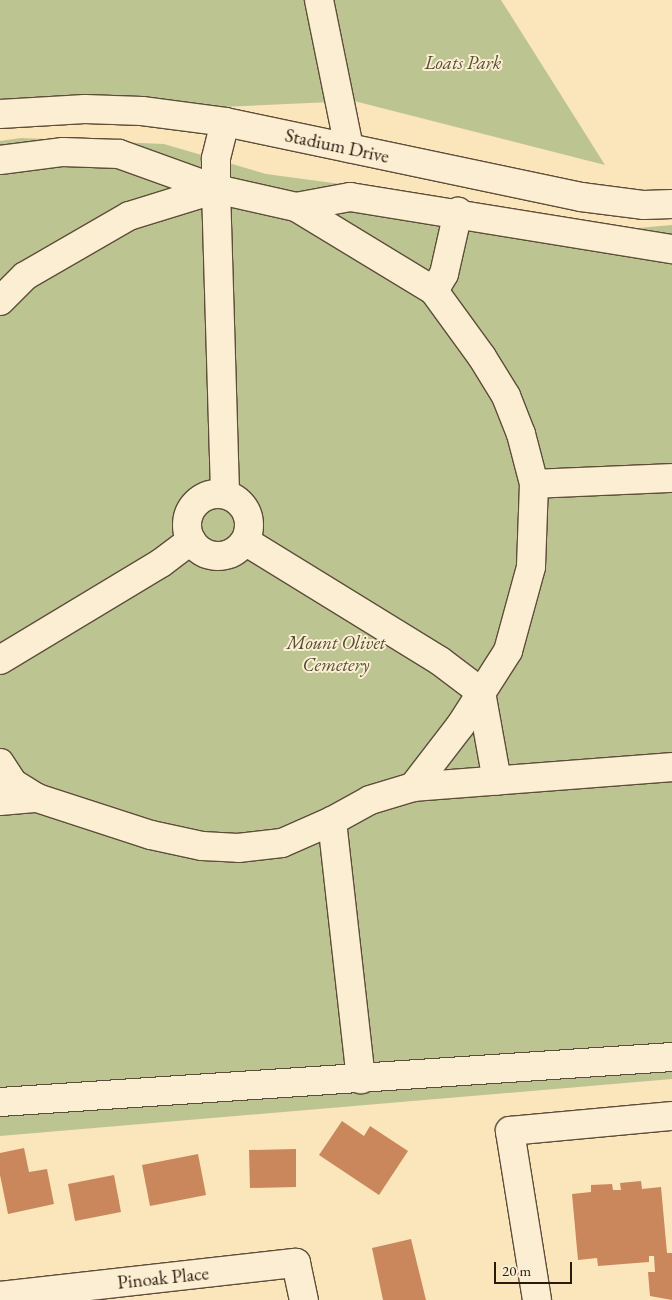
<!DOCTYPE html>
<html>
<head>
<meta charset="utf-8">
<style>
  body { margin:0 }
  #map { position:relative; width:672px; height:1300px; overflow:hidden; background:#fbe5ba; font-family:"EB Garamond",serif }
  div>[style] { position:absolute }
  .green>* { inset:0; background:#bcc592 }
  .building>* { inset:0; background:#ca875c }
  .roads { filter:drop-shadow(1px 0 #5e4d3a) drop-shadow(-1px 0 #5e4d3a) drop-shadow(0 1px #5e4d3a) drop-shadow(0 -1px #5e4d3a) }
  .minor>* { height:28px; margin:-14px; padding:0 14px; transform-origin:14px; border-radius:14px; background:#fceed2 }
  .minor>.ring { margin:-14px; padding:0; box-sizing:content-box; background:none; border:28px solid #fceed2; border-radius:50% }
  span { translate:-50% -50%; white-space:nowrap; text-align:center; line-height:1.15; -webkit-text-stroke:4px #fceed2; paint-order:stroke }
  .park-label { font-size:19px; color:#554d36; font-style:italic }
  .street-label { font-size:19px; color:#291a0f }
  .scale { position:absolute; left:494px; top:1262px; width:78px; height:22px; box-sizing:border-box; border:2px solid #291a0f; border-top:0; padding-left:6px; font-size:15px; line-height:18px; white-space:nowrap; color:#291a0f; -webkit-text-stroke:4px #fceed2; paint-order:stroke }
</style>
</head>
<body>
<div id="map">
  <div class="green">
    <div style="clip-path:polygon(0 0,501px 0,605px 165px,354px 101px,0 117px)"></div>
    <div style="clip-path:polygon(21px 138px,164px 144px,266px 174px,445px 198px,627px 229px,672px 225px,672px 1079px,0 1136px,0 141px)"></div>
  </div>
  <div class="building">
    <div style="clip-path:polygon(342px 1121px,364px 1136px,370px 1126px,408px 1151px,379px 1195px,319px 1155px)"></div>
    <div style="clip-path:polygon(24px 1148px,29px 1172px,47px 1169px,54px 1204px,8px 1214px,0 1175px,0 1153px)"></div>
    <div style="clip-path:polygon(296px 1149px,296px 1187px,250px 1188px,249px 1150px)"></div>
    <div style="clip-path:polygon(198px 1154px,206px 1195px,150px 1206px,142px 1165px)"></div>
    <div style="clip-path:polygon(114px 1175px,121px 1212px,75px 1221px,68px 1184px)"></div>
    <div style="clip-path:polygon(641px 1181px,642px 1189px,661px 1187px,667px 1253px,672px 1253px,672px 1300px,650px 1296px,648px 1272px,655px 1272px,654px 1256px,649px 1256px,649px 1262px,598px 1266px,597px 1258px,578px 1260px,572px 1194px,591px 1192px,591px 1185px,612px 1184px,613px 1190px,621px 1190px,620px 1183px)"></div>
    <div style="clip-path:polygon(411px 1239px,426px 1300px,383px 1300px,372px 1248px)"></div>
  </div>
  <div class="roads">
    <div class="minor">
      <div style="left:319px;top:0;width:151px;rotate:78.5deg"></div>
      <div style="left:0;top:114px;width:85px;rotate:-3.4deg"></div>
      <div style="left:85px;top:109px;width:57px;rotate:2deg"></div>
      <div style="left:142px;top:111px;width:84px;rotate:7.5deg"></div>
      <div style="left:225px;top:122px;width:364px;rotate:11.9deg"></div>
      <div style="left:581px;top:197px;width:64px;rotate:7.2deg"></div>
      <div style="left:644px;top:205px;width:28px;rotate:-2deg"></div>
      <div style="left:225px;top:122px;width:38px;rotate:104deg"></div>
      <div style="left:216px;top:159px;width:30px;rotate:90deg"></div>
      <div style="left:216px;top:189px;width:305px;rotate:88.3deg"></div>
      <div style="left:0;top:160px;width:64px;rotate:-7.2deg"></div>
      <div style="left:63px;top:152px;width:56px;rotate:2deg"></div>
      <div style="left:119px;top:154px;width:103px;rotate:19.8deg"></div>
      <div style="left:296px;top:207px;width:55px;rotate:-10.5deg"></div>
      <div style="left:350px;top:197px;width:326px;rotate:9.2deg"></div>
      <div style="left:434px;top:291px;width:20px;rotate:-60deg"></div>
      <div style="left:444px;top:274px;width:64px;rotate:-77.3deg"></div>
      <div style="left:0;top:301px;width:35px;rotate:-45deg"></div>
      <div style="left:25px;top:276px;width:120px;rotate:-30deg"></div>
      <div style="left:129px;top:216px;width:91px;rotate:-17.2deg"></div>
      <div style="left:216px;top:189px;width:82px;rotate:12.7deg"></div>
      <div style="left:296px;top:207px;width:162px;rotate:31.3deg"></div>
      <div style="left:434px;top:291px;width:82px;rotate:54deg"></div>
      <div style="left:482px;top:357px;width:46px;rotate:58.4deg"></div>
      <div style="left:506px;top:396px;width:41px;rotate:68.5deg"></div>
      <div style="left:521px;top:434px;width:52px;rotate:75.4deg"></div>
      <div style="left:534px;top:484px;width:83px;rotate:92.1deg"></div>
      <div style="left:531px;top:567px;width:87px;rotate:105.3deg"></div>
      <div style="left:508px;top:651px;width:89px;rotate:122.6deg"></div>
      <div style="left:460px;top:726px;width:77px;rotate:127.6deg"></div>
      <div style="left:534px;top:484px;width:138px;rotate:-2.5deg"></div>
      <div class="ring" style="left:187px;top:494px;width:34px;height:34px"></div>
      <div style="left:245px;top:541px;width:229px;rotate:31.6deg"></div>
      <div style="left:440px;top:661px;width:51px;rotate:37.1deg"></div>
      <div style="left:481px;top:692px;width:90px;rotate:79.8deg"></div>
      <div style="left:0;top:660px;width:188px;rotate:-31.1deg"></div>
      <div style="left:161px;top:563px;width:38px;rotate:-37deg"></div>
      <div style="left:0;top:763px;width:24px;rotate:57deg"></div>
      <div style="left:13px;top:783px;width:28px;rotate:32deg"></div>
      <div style="left:37px;top:798px;width:120px;rotate:18deg"></div>
      <div style="left:151px;top:835px;width:52px;rotate:12.2deg"></div>
      <div style="left:202px;top:846px;width:36px;rotate:3deg"></div>
      <div style="left:238px;top:848px;width:44px;rotate:-6.5deg"></div>
      <div style="left:282px;top:843px;width:55px;rotate:-23.7deg"></div>
      <div style="left:332px;top:821px;width:43px;rotate:-28.9deg"></div>
      <div style="left:370px;top:800px;width:45px;rotate:-16.8deg"></div>
      <div style="left:413px;top:787px;width:260px;rotate:-4.4deg"></div>
      <div style="left:0;top:801px;width:37px;rotate:-5deg"></div>
      <div style="left:332px;top:821px;width:260px;rotate:83.6deg"></div>
      <div style="left:0;top:1102px;width:674px;rotate:-3.83deg"></div>
      <div style="left:0;top:1296px;width:298px;rotate:-6.4deg"></div>
      <div style="left:296px;top:1263px;width:38px;rotate:78deg"></div>
      <div style="left:537px;top:1300px;width:171px;rotate:-99.1deg"></div>
      <div style="left:510px;top:1131px;width:163px;rotate:-5.3deg"></div>
    </div>
  </div>
  <div class="park-label">
    <span style="left:463px;top:63px">Loats Park</span>
    <span style="left:336px;top:654px">Mount Olivet<br>Cemetery</span>
  </div>
  <div class="street-label">
    <span style="left:337px;top:146px;rotate:12deg">Stadium Drive</span>
    <span style="left:163px;top:1278px;rotate:-6deg">Pinoak Place</span>
  </div>
  <div class="scale">20 m</div>
</div>
</body>
</html>
